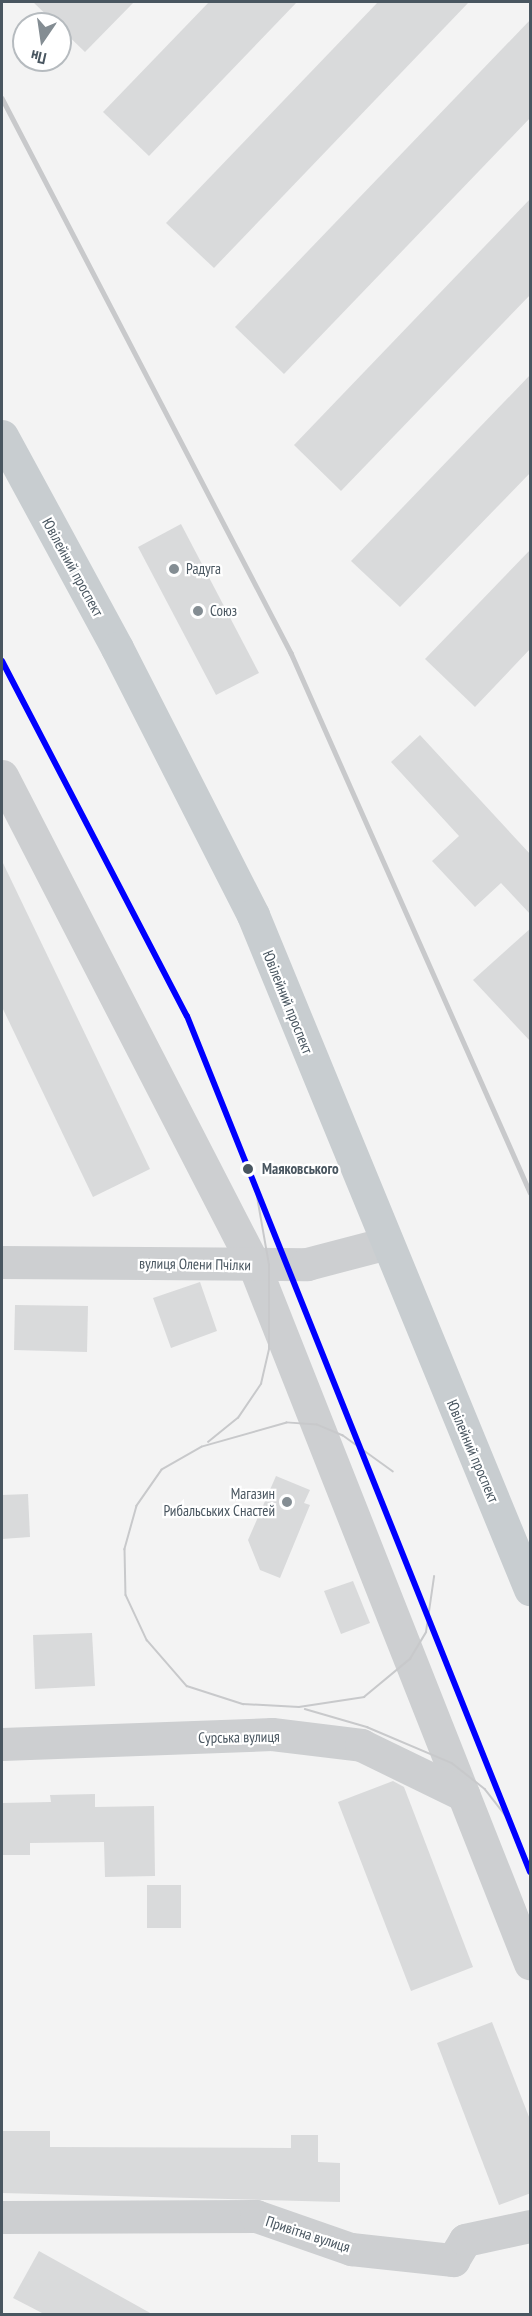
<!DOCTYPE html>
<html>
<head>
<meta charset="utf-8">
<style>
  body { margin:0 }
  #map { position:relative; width:532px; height:2316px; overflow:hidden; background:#f3f3f3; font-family:"PT Sans Narrow",sans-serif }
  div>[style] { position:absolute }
  .building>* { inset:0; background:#d9dadb }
  .minor>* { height:33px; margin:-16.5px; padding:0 16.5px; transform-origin:16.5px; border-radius:16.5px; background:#cdcfd1 }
  .major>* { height:33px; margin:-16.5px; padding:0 16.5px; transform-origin:16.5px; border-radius:16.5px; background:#c8cdd0 }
  .tram>* { height:1.5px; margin:-0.75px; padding:0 0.75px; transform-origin:0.75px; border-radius:0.75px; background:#c8c9cb }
  .rail>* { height:4.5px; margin:-2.25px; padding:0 2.25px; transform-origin:2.25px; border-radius:2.25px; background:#c8c9cb }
  .tram-1>* { height:6px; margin:-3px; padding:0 3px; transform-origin:3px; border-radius:3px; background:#00f }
  .dots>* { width:16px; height:16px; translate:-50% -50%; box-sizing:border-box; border:3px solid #fff; border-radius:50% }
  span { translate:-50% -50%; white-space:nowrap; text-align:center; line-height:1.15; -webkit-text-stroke:4.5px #fff; paint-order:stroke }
  .street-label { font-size:15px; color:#495660 }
  .poi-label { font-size:15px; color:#495660 }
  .left { translate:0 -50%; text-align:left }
  .right { translate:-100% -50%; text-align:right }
  .stop-label { font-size:15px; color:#495660; font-weight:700 }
  .frame { position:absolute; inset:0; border:3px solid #495660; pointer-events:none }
  .north { position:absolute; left:12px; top:12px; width:60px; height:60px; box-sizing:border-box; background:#fff; border:2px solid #b6bbbf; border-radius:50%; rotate:193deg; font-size:16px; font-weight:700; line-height:24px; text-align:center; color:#495660 }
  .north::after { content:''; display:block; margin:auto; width:21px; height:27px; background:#848d93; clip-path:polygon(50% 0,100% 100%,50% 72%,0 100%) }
</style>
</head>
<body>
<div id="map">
  <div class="building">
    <div style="clip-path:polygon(33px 2px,134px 2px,85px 52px)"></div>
    <div style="clip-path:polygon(209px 2px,297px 2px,149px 156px,103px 112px)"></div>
    <div style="clip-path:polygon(378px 2px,469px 2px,214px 268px,166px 223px)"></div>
    <div style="clip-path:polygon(531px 19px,531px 117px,284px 374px,235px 327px)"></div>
    <div style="clip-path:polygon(531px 198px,531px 294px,341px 491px,294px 445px)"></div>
    <div style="clip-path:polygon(531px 374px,531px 472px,400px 607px,351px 561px)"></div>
    <div style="clip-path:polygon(181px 524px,259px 673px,216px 695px,138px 547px)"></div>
    <div style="clip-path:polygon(531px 549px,531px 648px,475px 707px,425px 659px)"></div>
    <div style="clip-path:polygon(420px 735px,531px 855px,531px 915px,501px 883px,475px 907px,432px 861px,459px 836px,391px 762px)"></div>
    <div style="clip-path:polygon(2px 861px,150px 1169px,93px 1197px,2px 1007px)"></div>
    <div style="clip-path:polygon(531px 928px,531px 1042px,473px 980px)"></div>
    <div style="clip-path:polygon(200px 1282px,217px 1331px,171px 1348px,153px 1298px)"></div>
    <div style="clip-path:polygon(15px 1305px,88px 1306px,87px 1352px,14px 1350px)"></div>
    <div style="clip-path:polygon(276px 1476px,310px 1490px,304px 1503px,310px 1505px,280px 1578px,260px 1570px,248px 1540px)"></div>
    <div style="clip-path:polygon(28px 1494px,30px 1537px,2px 1539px,2px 1495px)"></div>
    <div style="clip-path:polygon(353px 1581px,370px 1623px,341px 1634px,324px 1591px)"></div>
    <div style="clip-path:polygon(92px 1633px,95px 1686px,35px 1689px,33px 1635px)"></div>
    <div style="clip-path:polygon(393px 1781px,404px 1787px,473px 1967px,411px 1991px,338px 1802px)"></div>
    <div style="clip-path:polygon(95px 1794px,95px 1807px,154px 1806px,155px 1876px,105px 1877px,104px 1842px,30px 1843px,30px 1855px,2px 1855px,2px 1803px,51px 1802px,50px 1795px)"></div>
    <div style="clip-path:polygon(147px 1885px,181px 1885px,181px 1928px,147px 1928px)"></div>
    <div style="clip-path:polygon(492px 2022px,531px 2122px,531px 2193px,499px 2205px,437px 2043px)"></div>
    <div style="clip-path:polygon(2px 2131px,50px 2131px,50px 2147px,291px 2148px,291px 2135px,318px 2135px,318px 2162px,340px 2163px,340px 2202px,2px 2193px)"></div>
    <div style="clip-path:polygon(39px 2251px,152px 2314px,44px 2314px,13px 2298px)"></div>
  </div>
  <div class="minor">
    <div style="left:2px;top:776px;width:550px;rotate:62.74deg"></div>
    <div style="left:254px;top:1265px;width:751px;rotate:68.43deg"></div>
    <div style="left:2px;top:1262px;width:305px;rotate:0.4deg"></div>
    <div style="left:307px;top:1264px;width:83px;rotate:-14.7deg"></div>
    <div style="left:2px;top:1744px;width:270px;rotate:-2.1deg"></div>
    <div style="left:272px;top:1734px;width:90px;rotate:7deg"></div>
    <div style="left:361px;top:1745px;width:114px;rotate:25.9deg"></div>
    <div style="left:2px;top:2217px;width:254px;rotate:-0.2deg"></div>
    <div style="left:256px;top:2216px;width:101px;rotate:19.2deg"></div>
    <div style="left:351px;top:2249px;width:103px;rotate:6.2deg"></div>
    <div style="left:453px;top:2260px;width:23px;rotate:-59deg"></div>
    <div style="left:465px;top:2240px;width:66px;rotate:-12.2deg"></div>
  </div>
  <div class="major">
    <div style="left:2px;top:436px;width:241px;rotate:61.5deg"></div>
    <div style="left:117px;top:648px;width:300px;rotate:63deg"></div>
    <div style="left:253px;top:915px;width:729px;rotate:67.66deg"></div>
  </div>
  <div class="tram">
    <div style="left:208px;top:1442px;width:38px;rotate:-39deg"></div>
    <div style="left:238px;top:1418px;width:41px;rotate:-55.9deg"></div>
    <div style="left:261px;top:1384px;width:36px;rotate:-77deg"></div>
    <div style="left:269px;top:1349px;width:84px;rotate:-90deg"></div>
    <div style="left:269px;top:1265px;width:80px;rotate:-100deg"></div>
    <div style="left:393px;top:1472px;width:62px;rotate:-144.2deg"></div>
    <div style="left:343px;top:1436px;width:28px;rotate:-157deg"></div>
    <div style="left:317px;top:1425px;width:30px;rotate:-176deg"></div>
    <div style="left:287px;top:1423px;width:88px;rotate:164.2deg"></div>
    <div style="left:202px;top:1447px;width:46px;rotate:150.1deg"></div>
    <div style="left:162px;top:1470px;width:44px;rotate:124.8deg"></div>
    <div style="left:137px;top:1506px;width:45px;rotate:105.6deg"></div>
    <div style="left:125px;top:1549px;width:46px;rotate:88.8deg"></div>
    <div style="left:126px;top:1595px;width:50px;rotate:65deg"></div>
    <div style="left:147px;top:1640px;width:61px;rotate:49deg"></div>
    <div style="left:187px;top:1686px;width:59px;rotate:17.8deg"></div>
    <div style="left:243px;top:1704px;width:56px;rotate:3.1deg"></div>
    <div style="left:299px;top:1707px;width:66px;rotate:-8.7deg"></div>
    <div style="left:364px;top:1697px;width:60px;rotate:-39.6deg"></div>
    <div style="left:410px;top:1659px;width:31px;rotate:-59deg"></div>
    <div style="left:426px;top:1632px;width:56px;rotate:-81.7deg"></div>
    <div style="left:305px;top:1709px;width:65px;rotate:16.2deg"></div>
    <div style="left:367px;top:1727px;width:92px;rotate:23deg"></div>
    <div style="left:452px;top:1763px;width:42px;rotate:38.2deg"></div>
    <div style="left:485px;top:1789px;width:41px;rotate:52deg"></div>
  </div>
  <div class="rail">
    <div style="left:2px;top:98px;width:626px;rotate:62.49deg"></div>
    <div style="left:291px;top:653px;width:590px;rotate:66.09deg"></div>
  </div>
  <div class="tram-1">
    <div style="left:2px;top:661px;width:400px;rotate:62.5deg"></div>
    <div style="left:187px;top:1016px;width:922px;rotate:68.16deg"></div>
  </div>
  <div class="dots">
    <div style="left:174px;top:569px;background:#848d93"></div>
    <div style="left:198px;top:611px;background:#848d93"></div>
    <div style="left:248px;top:1169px;background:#495660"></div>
    <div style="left:287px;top:1502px;background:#848d93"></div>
  </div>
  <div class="street-label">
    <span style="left:73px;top:567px;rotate:61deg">Ювілейний проспект</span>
    <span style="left:288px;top:1002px;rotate:68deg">Ювілейний проспект</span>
    <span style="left:195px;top:1264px;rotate:1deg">вулиця Олени Пчілки</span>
    <span style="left:473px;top:1451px;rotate:67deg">Ювілейний проспект</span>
    <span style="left:239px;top:1737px;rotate:-1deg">Сурська вулиця</span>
    <span style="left:308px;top:2234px;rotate:18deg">Привітна вулиця</span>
  </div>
  <div class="poi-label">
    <span class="left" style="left:186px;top:569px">Радуга</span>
    <span class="left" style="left:210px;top:611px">Союз</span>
    <span class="right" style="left:275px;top:1502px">Магазин<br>Рибальських Снастей</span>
  </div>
  <div class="stop-label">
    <span class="left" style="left:262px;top:1169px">Маяковського</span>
  </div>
  <div class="frame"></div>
  <div class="north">Пн</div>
</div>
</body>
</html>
